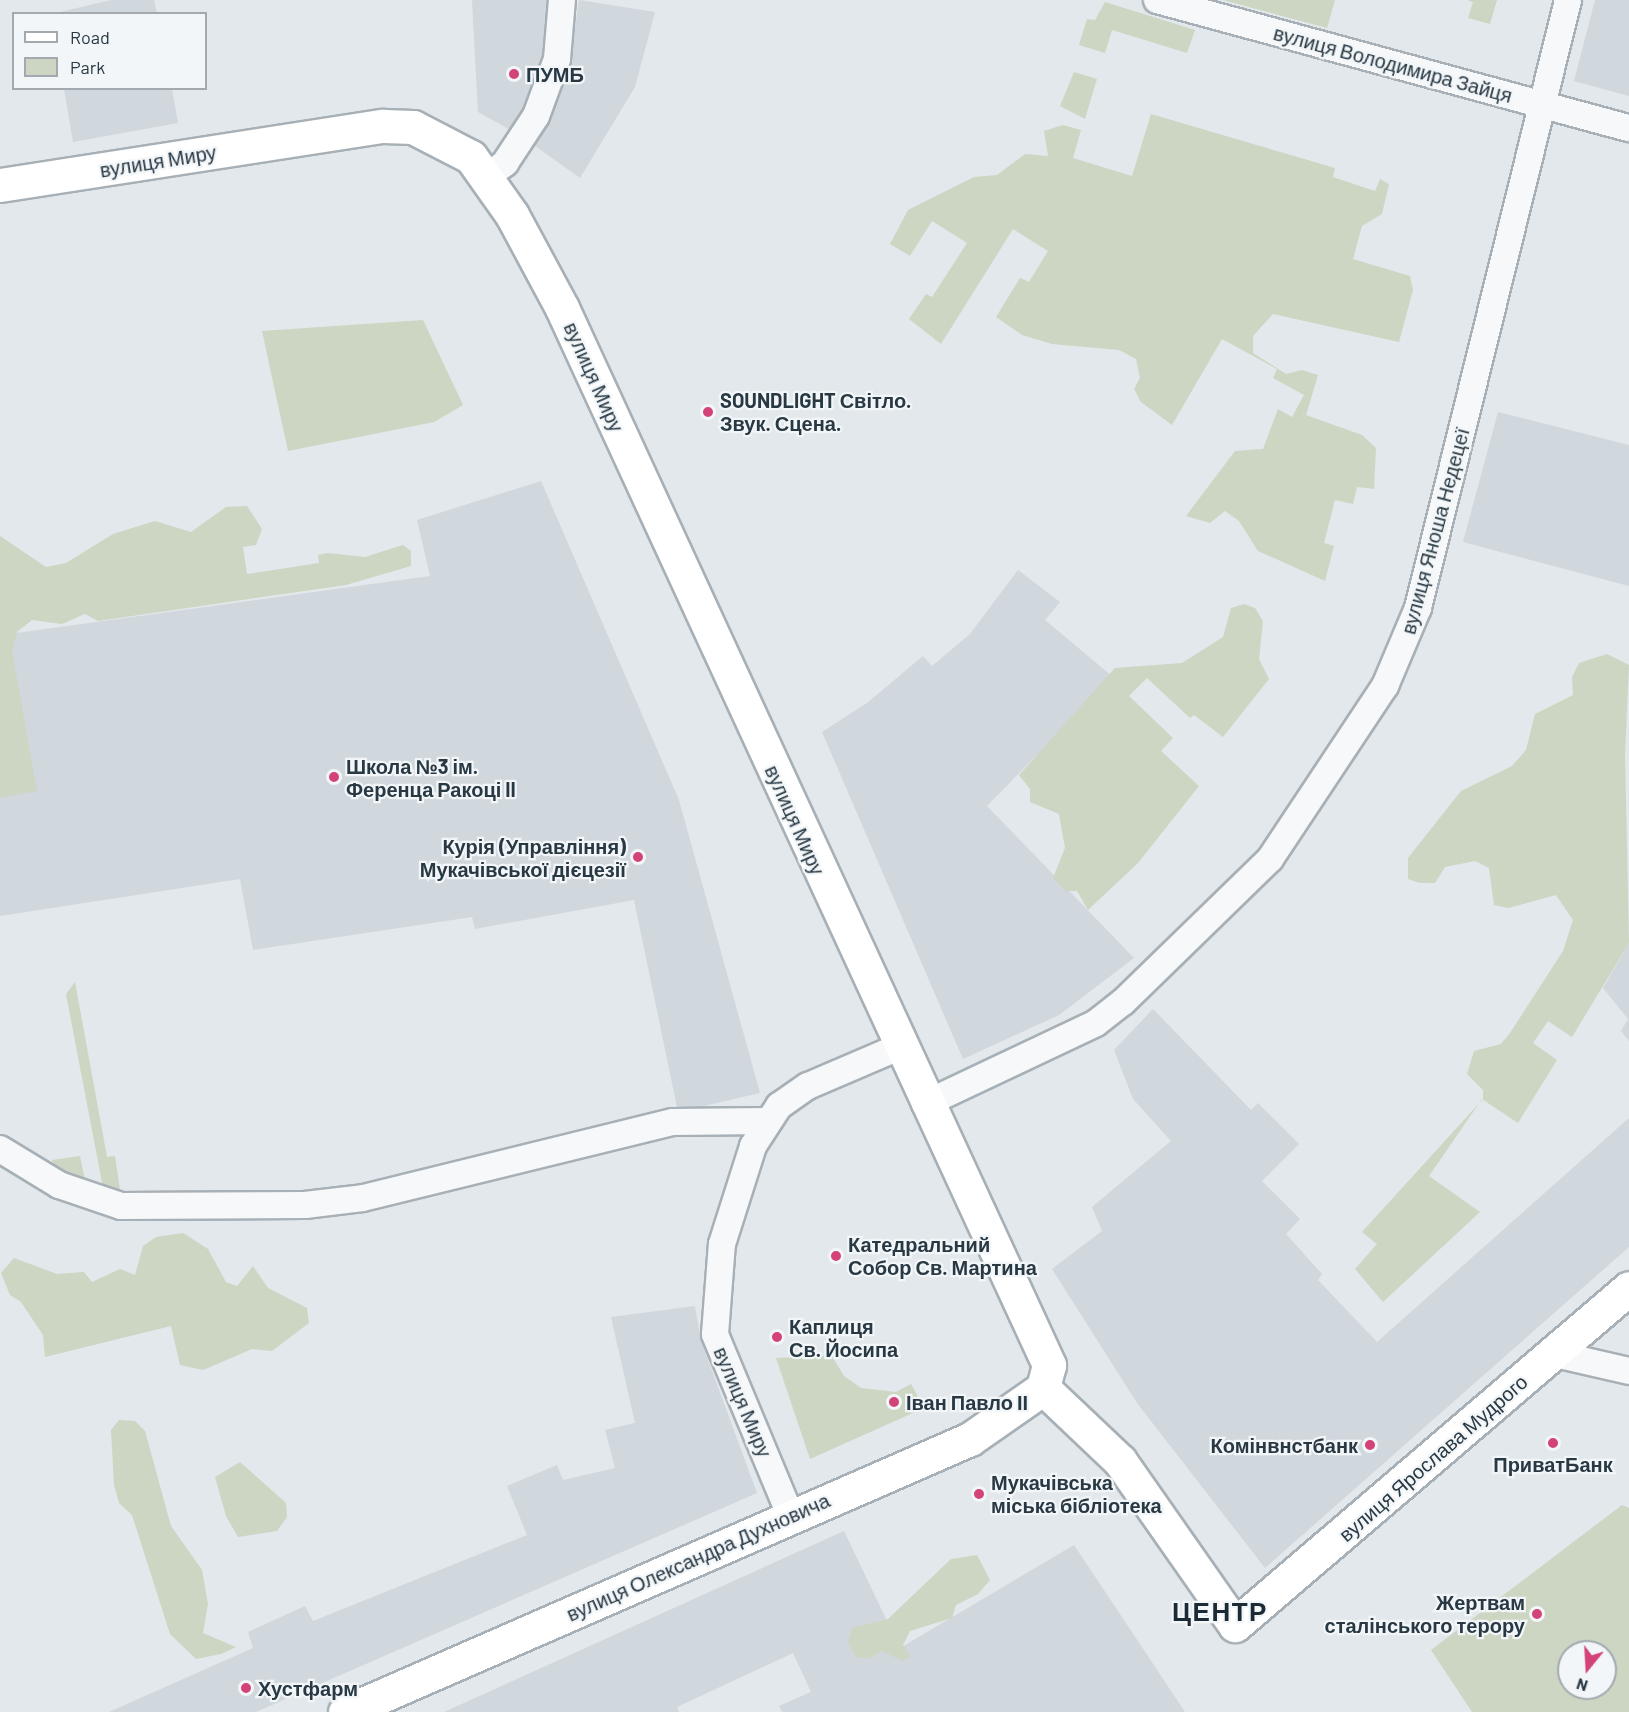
<!DOCTYPE html>
<html>
<head>
<meta charset="utf-8">
<style>
  body { margin:0 }
  #map { position:relative; width:1629px; height:1712px; overflow:hidden; background:#e2e8eb; font-family:Barlow,sans-serif }
  div>[style] { position:absolute }
  .built>* { inset:0; background:#d0d7dd }
  .green>* { inset:0; background:#ccd6c3 }
  .roads { filter:drop-shadow(2px 0 #a7b0b6) drop-shadow(-2px 0 #a7b0b6) drop-shadow(0 2px #a7b0b6) drop-shadow(0 -2px #a7b0b6) }
  .street>* { height:26px; margin:-13px; padding:0 13px; transform-origin:13px; border-radius:13px; background:#f6f8f9 }
  .secondary>* { height:33px; margin:-16.5px; padding:0 16.5px; transform-origin:16.5px; border-radius:16.5px; background:#fff }
  .dots>* { width:16px; height:16px; translate:-50% -50%; box-sizing:border-box; border:3px solid #f2f6f8; border-radius:50% }
  span { translate:-50% -50%; white-space:nowrap; text-align:center; line-height:1.15; -webkit-text-stroke:4.5px #f2f6f8; paint-order:stroke }
  .street-label { font-size:20px; color:#293944 }
  .poi-label { font-size:20px; color:#293944; font-weight:700 }
  .left { translate:0 -50%; text-align:left }
  .right { translate:-100% -50%; text-align:right }
  .district-label { font-size:26px; color:#1c2a35; font-weight:700; letter-spacing:1.5px }
  .legend { position:absolute; left:12px; top:12px; width:195px; height:78px; box-sizing:border-box; background:#f2f6f8; border:2px solid #a2aab0; margin:0; padding:8px 10px; list-style:none; font-size:18px; color:#293944 }
  .legend li { display:flex; align-items:center; gap:12px; height:30px }
  .legend b { width:30px; border:2px solid #a2aab0 }
  .north { position:absolute; left:1557px; top:1640px; width:60px; height:60px; box-sizing:border-box; background:#f2f6f8; border:2px solid #a2aab0; border-radius:50%; rotate:198deg; font-size:16px; font-weight:700; line-height:24px; text-align:center; color:#293944 }
  .north::after { content:''; display:block; margin:auto; width:21px; height:27px; background:#d44377; clip-path:polygon(50% 0,100% 100%,50% 72%,0 100%) }
</style>
</head>
<body>
<div id="map">
  <div class="built">
    <div style="clip-path:polygon(111px 0,154px 0,157px 13px,56px 13px)"></div>
    <div style="clip-path:polygon(472px 0,548px 0,543px 72px,516px 133px,478px 112px)"></div>
    <div style="clip-path:polygon(579px 0,655px 12px,635px 87px,580px 178px,531px 143px,572px 49px)"></div>
    <div style="clip-path:polygon(1595px 0,1629px 0,1629px 96px,1574px 81px)"></div>
    <div style="clip-path:polygon(64px 89px,172px 89px,178px 123px,73px 142px)"></div>
    <div style="clip-path:polygon(1498px 412px,1629px 445px,1629px 586px,1463px 542px)"></div>
    <div style="clip-path:polygon(541px 481px,679px 800px,760px 1093px,678px 1112px,634px 900px,475px 929px,472px 917px,253px 950px,240px 879px,0 916px,0 753px,9px 634px,430px 576px,417px 520px)"></div>
    <div style="clip-path:polygon(1018px 570px,1060px 602px,1045px 620px,1113px 677px,987px 806px,1134px 958px,1059px 1015px,963px 1059px,822px 732px,867px 703px,923px 656px,932px 666px,970px 634px)"></div>
    <div style="clip-path:polygon(1629px 943px,1629px 1041px,1621px 1031px,1628px 1019px,1603px 988px)"></div>
    <div style="clip-path:polygon(1153px 1009px,1251px 1110px,1258px 1103px,1299px 1144px,1262px 1181px,1300px 1219px,1286px 1234px,1322px 1274px,1318px 1280px,1377px 1342px,1629px 1118px,1629px 1247px,1265px 1568px,1137px 1403px,1052px 1269px,1102px 1231px,1092px 1207px,1171px 1141px,1133px 1099px,1114px 1050px)"></div>
    <div style="clip-path:polygon(695px 1306px,701px 1341px,757px 1493px,256px 1712px,109px 1712px,253px 1648px,248px 1632px,305px 1606px,313px 1621px,527px 1535px,507px 1486px,557px 1465px,563px 1480px,615px 1468px,605px 1430px,635px 1423px,611px 1317px)"></div>
    <div style="clip-path:polygon(844px 1531px,900px 1648px,1074px 1545px,1185px 1712px,782px 1712px,779px 1706px,811px 1692px,793px 1653px,677px 1707px,679px 1712px,444px 1712px)"></div>
  </div>
  <div class="green">
    <div style="clip-path:polygon(1223px 0,1335px 0,1327px 28px)"></div>
    <div style="clip-path:polygon(1467px 0,1497px 0,1490px 24px,1468px 18px,1473px 2px)"></div>
    <div style="clip-path:polygon(1105px 2px,1195px 30px,1187px 53px,1112px 30px,1105px 53px,1079px 45px,1087px 19px,1095px 20px)"></div>
    <div style="clip-path:polygon(1074px 72px,1097px 79px,1085px 119px,1060px 106px)"></div>
    <div style="clip-path:polygon(1151px 114px,1335px 168px,1333px 177px,1375px 191px,1380px 179px,1389px 184px,1382px 214px,1362px 226px,1353px 259px,1410px 276px,1413px 290px,1399px 342px,1273px 314px,1253px 336px,1253px 353px,1286px 374px,1302px 370px,1318px 375px,1306px 415px,1362px 435px,1376px 448px,1374px 489px,1357px 487px,1353px 504px,1335px 500px,1324px 543px,1334px 546px,1325px 581px,1258px 551px,1239px 521px,1225px 511px,1210px 523px,1186px 516px,1235px 451px,1263px 449px,1278px 409px,1292px 417px,1304px 395px,1273px 378px,1277px 369px,1222px 339px,1172px 425px,1141px 402px,1134px 389px,1140px 378px,1136px 359px,1119px 350px,1052px 344px,1022px 335px,996px 317px,1020px 278px,1029px 282px,1048px 251px,1013px 229px,941px 344px,909px 319px,926px 294px,932px 297px,967px 243px,932px 221px,910px 256px,890px 244px,908px 210px,974px 177px,997px 175px,1025px 154px,1048px 156px,1044px 131px,1063px 125px,1081px 130px,1073px 158px,1132px 176px)"></div>
    <div style="clip-path:polygon(423px 320px,463px 405px,434px 422px,288px 451px,262px 331px)"></div>
    <div style="clip-path:polygon(247px 506px,262px 529px,256px 545px,243px 547px,247px 574px,319px 563px,318px 555px,328px 553px,365px 557px,403px 545px,411px 551px,411px 566px,346px 585px,98px 621px,85px 614px,62px 624px,32px 620px,17px 632px,12px 651px,37px 791px,0 798px,0 536px,46px 567px,66px 563px,113px 534px,155px 521px,191px 532px,226px 507px)"></div>
    <div style="clip-path:polygon(1244px 604px,1255px 608px,1263px 621px,1259px 659px,1269px 679px,1223px 737px,1194px 715px,1190px 718px,1147px 678px,1129px 696px,1173px 738px,1161px 751px,1199px 786px,1138px 863px,1088px 910px,1077px 891px,1066px 891px,1053px 878px,1065px 848px,1059px 814px,1030px 802px,1030px 789px,1019px 775px,1115px 668px,1182px 663px,1223px 637px,1231px 608px)"></div>
    <div style="clip-path:polygon(1607px 654px,1629px 665px,1625px 754px,1629px 943px,1572px 1037px,1548px 1021px,1533px 1043px,1557px 1060px,1518px 1123px,1482px 1099px,1429px 1176px,1480px 1212px,1383px 1302px,1355px 1269px,1377px 1244px,1362px 1232px,1483px 1099px,1483px 1090px,1467px 1074px,1474px 1051px,1501px 1044px,1510px 1033px,1563px 951px,1573px 920px,1556px 895px,1508px 908px,1494px 905px,1489px 868px,1475px 861px,1445px 867px,1435px 883px,1420px 883px,1408px 879px,1408px 858px,1461px 791px,1512px 766px,1526px 750px,1535px 714px,1573px 695px,1572px 677px,1579px 663px)"></div>
    <div style="clip-path:polygon(75px 982px,107px 1157px,115px 1156px,122px 1203px,105px 1198px,66px 994px)"></div>
    <div style="clip-path:polygon(80px 1156px,87px 1190px,56px 1177px,52px 1160px)"></div>
    <div style="clip-path:polygon(183px 1233px,208px 1249px,226px 1282px,237px 1286px,253px 1266px,268px 1288px,307px 1308px,309px 1323px,272px 1351px,252px 1349px,203px 1370px,180px 1365px,171px 1326px,45px 1357px,43px 1335px,21px 1302px,10px 1295px,1px 1273px,14px 1258px,57px 1274px,84px 1272px,92px 1282px,120px 1269px,135px 1275px,143px 1246px,156px 1237px)"></div>
    <div style="clip-path:polygon(832px 1356px,844px 1376px,861px 1388px,896px 1392px,911px 1384px,924px 1408px,810px 1459px,776px 1358px)"></div>
    <div style="clip-path:polygon(119px 1420px,135px 1421px,145px 1431px,171px 1526px,202px 1570px,208px 1604px,203px 1633px,236px 1647px,221px 1654px,196px 1659px,170px 1634px,132px 1515px,119px 1503px,114px 1485px,111px 1430px)"></div>
    <div style="clip-path:polygon(240px 1462px,286px 1503px,287px 1517px,277px 1531px,238px 1537px,226px 1516px,215px 1477px)"></div>
    <div style="clip-path:polygon(evenodd,1622px 1505px,1629px 1508px,1629px 1712px,1472px 1712px,1431px 1650px,1622px 1505px,1569px 1652px,1605px 1652px,1605px 1688px,1569px 1688px,1569px 1652px)"></div>
    <div style="clip-path:polygon(977px 1555px,990px 1580px,978px 1594px,956px 1605px,952px 1618px,910px 1631px,903px 1645px,910px 1656px,903px 1661px,882px 1651px,868px 1659px,856px 1657px,848px 1643px,852px 1628px,888px 1619px,951px 1559px)"></div>
  </div>
  <div class="roads">
    <div class="street">
      <div style="left:1157px;top:0;width:489px;rotate:15.2deg"></div>
      <div style="left:486px;top:177px;width:24px;rotate:-36deg"></div>
      <div style="left:505px;top:163px;width:56px;rotate:-56.6deg"></div>
      <div style="left:536px;top:116px;width:61px;rotate:-69.8deg"></div>
      <div style="left:557px;top:59px;width:59px;rotate:-85.2deg"></div>
      <div style="left:925px;top:1104px;width:189px;rotate:-25.3deg"></div>
      <div style="left:1096px;top:1023px;width:34px;rotate:-38deg"></div>
      <div style="left:1123px;top:1002px;width:205px;rotate:-44.2deg"></div>
      <div style="left:1270px;top:859px;width:208px;rotate:-56.4deg"></div>
      <div style="left:1385px;top:686px;width:85px;rotate:-67.1deg"></div>
      <div style="left:1418px;top:608px;width:626px;rotate:-76.14deg"></div>
      <div style="left:0;top:1149px;width:69px;rotate:31.4deg"></div>
      <div style="left:59px;top:1185px;width:65px;rotate:18.7deg"></div>
      <div style="left:121px;top:1206px;width:184px;rotate:-0.3deg"></div>
      <div style="left:305px;top:1205px;width:58px;rotate:-6.9deg"></div>
      <div style="left:363px;top:1198px;width:319px;rotate:-13.8deg"></div>
      <div style="left:673px;top:1122px;width:93px;rotate:-0.6deg"></div>
      <div style="left:1555px;top:1354px;width:76px;rotate:12.9deg"></div>
      <div style="left:791px;top:1517px;width:198px;rotate:-112.6deg"></div>
      <div style="left:715px;top:1334px;width:90px;rotate:-85.6deg"></div>
      <div style="left:722px;top:1244px;width:103px;rotate:-72.4deg"></div>
      <div style="left:753px;top:1146px;width:48px;rotate:-57deg"></div>
      <div style="left:779px;top:1106px;width:35px;rotate:-35deg"></div>
      <div style="left:808px;top:1086px;width:99px;rotate:-23.2deg"></div>
    </div>
    <div class="secondary">
      <div style="left:0;top:185px;width:388px;rotate:-8.8deg"></div>
      <div style="left:383px;top:126px;width:30px;rotate:2deg"></div>
      <div style="left:413px;top:127px;width:65px;rotate:27.3deg"></div>
      <div style="left:471px;top:157px;width:71px;rotate:54.7deg"></div>
      <div style="left:512px;top:215px;width:106px;rotate:61.7deg"></div>
      <div style="left:562px;top:308px;width:1164px;rotate:65.26deg"></div>
      <div style="left:1049px;top:1365px;width:24px;rotate:105deg"></div>
      <div style="left:1043px;top:1388px;width:106px;rotate:43.5deg"></div>
      <div style="left:1120px;top:1461px;width:200px;rotate:55deg"></div>
      <div style="left:1235px;top:1625px;width:518px;rotate:-40.54deg"></div>
      <div style="left:345px;top:1712px;width:682px;rotate:-23.6deg"></div>
      <div style="left:970px;top:1439px;width:89px;rotate:-34.9deg"></div>
    </div>
  </div>
  <div class="dots">
    <div style="left:514px;top:74px;background:#d44377"></div>
    <div style="left:708px;top:412px;background:#d44377"></div>
    <div style="left:334px;top:777px;background:#d44377"></div>
    <div style="left:638px;top:857px;background:#d44377"></div>
    <div style="left:836px;top:1256px;background:#d44377"></div>
    <div style="left:777px;top:1337px;background:#d44377"></div>
    <div style="left:894px;top:1402px;background:#d44377"></div>
    <div style="left:1553px;top:1443px;background:#d44377"></div>
    <div style="left:1370px;top:1445px;background:#d44377"></div>
    <div style="left:979px;top:1494px;background:#d44377"></div>
    <div style="left:1537px;top:1614px;background:#d44377"></div>
    <div style="left:246px;top:1688px;background:#d44377"></div>
  </div>
  <div class="street-label">
    <span style="left:1393px;top:64px;rotate:15deg">вулиця Володимира Зайця</span>
    <span style="left:158px;top:161px;rotate:-9deg">вулиця Миру</span>
    <span style="left:594px;top:377px;rotate:66deg">вулиця Миру</span>
    <span style="left:1435px;top:531px;rotate:-75deg">вулиця Яноша Недецеї</span>
    <span style="left:795px;top:820px;rotate:66deg">вулиця Миру</span>
    <span style="left:743px;top:1402px;rotate:67deg">вулиця Миру</span>
    <span style="left:1433px;top:1458px;rotate:-41deg">вулиця Ярослава Мудрого</span>
    <span style="left:698px;top:1557px;rotate:-24deg">вулиця Олександра Духновича</span>
  </div>
  <div class="poi-label">
    <span class="left" style="left:526px;top:74px">ПУМБ</span>
    <span class="left" style="left:720px;top:412px">SOUNDLIGHT Світло.<br>Звук. Сцена.</span>
    <span class="left" style="left:346px;top:778px">Школа №3 ім.<br>Ференца Ракоці II</span>
    <span class="right" style="left:626px;top:858px">Курія (Управління)<br>Мукачівської дієцезії</span>
    <span class="left" style="left:848px;top:1256px">Катедральний<br>Собор Св. Мартина</span>
    <span class="left" style="left:789px;top:1338px">Каплиця<br>Св. Йосипа</span>
    <span class="left" style="left:906px;top:1402px">Іван Павло ІІ</span>
    <span class="right" style="left:1358px;top:1445px">Комінвнстбанк</span>
    <span style="left:1553px;top:1464px">ПриватБанк</span>
    <span class="left" style="left:991px;top:1494px">Мукачівська<br>міська бібліотека</span>
    <span class="right" style="left:1525px;top:1614px">Жертвам<br>сталінського терору</span>
    <span class="left" style="left:258px;top:1688px">Хустфарм</span>
  </div>
  <div class="district-label">
    <span style="left:1220px;top:1611px">ЦЕНТР</span>
  </div>
  <ul class="legend">
  <li><b style="height:8px;background:#fff"></b>Road</li>
  <li><b style="height:16px;background:#ccd6c3"></b>Park</li>
  </ul>
  <div class="north">N</div>
</div>
</body>
</html>
